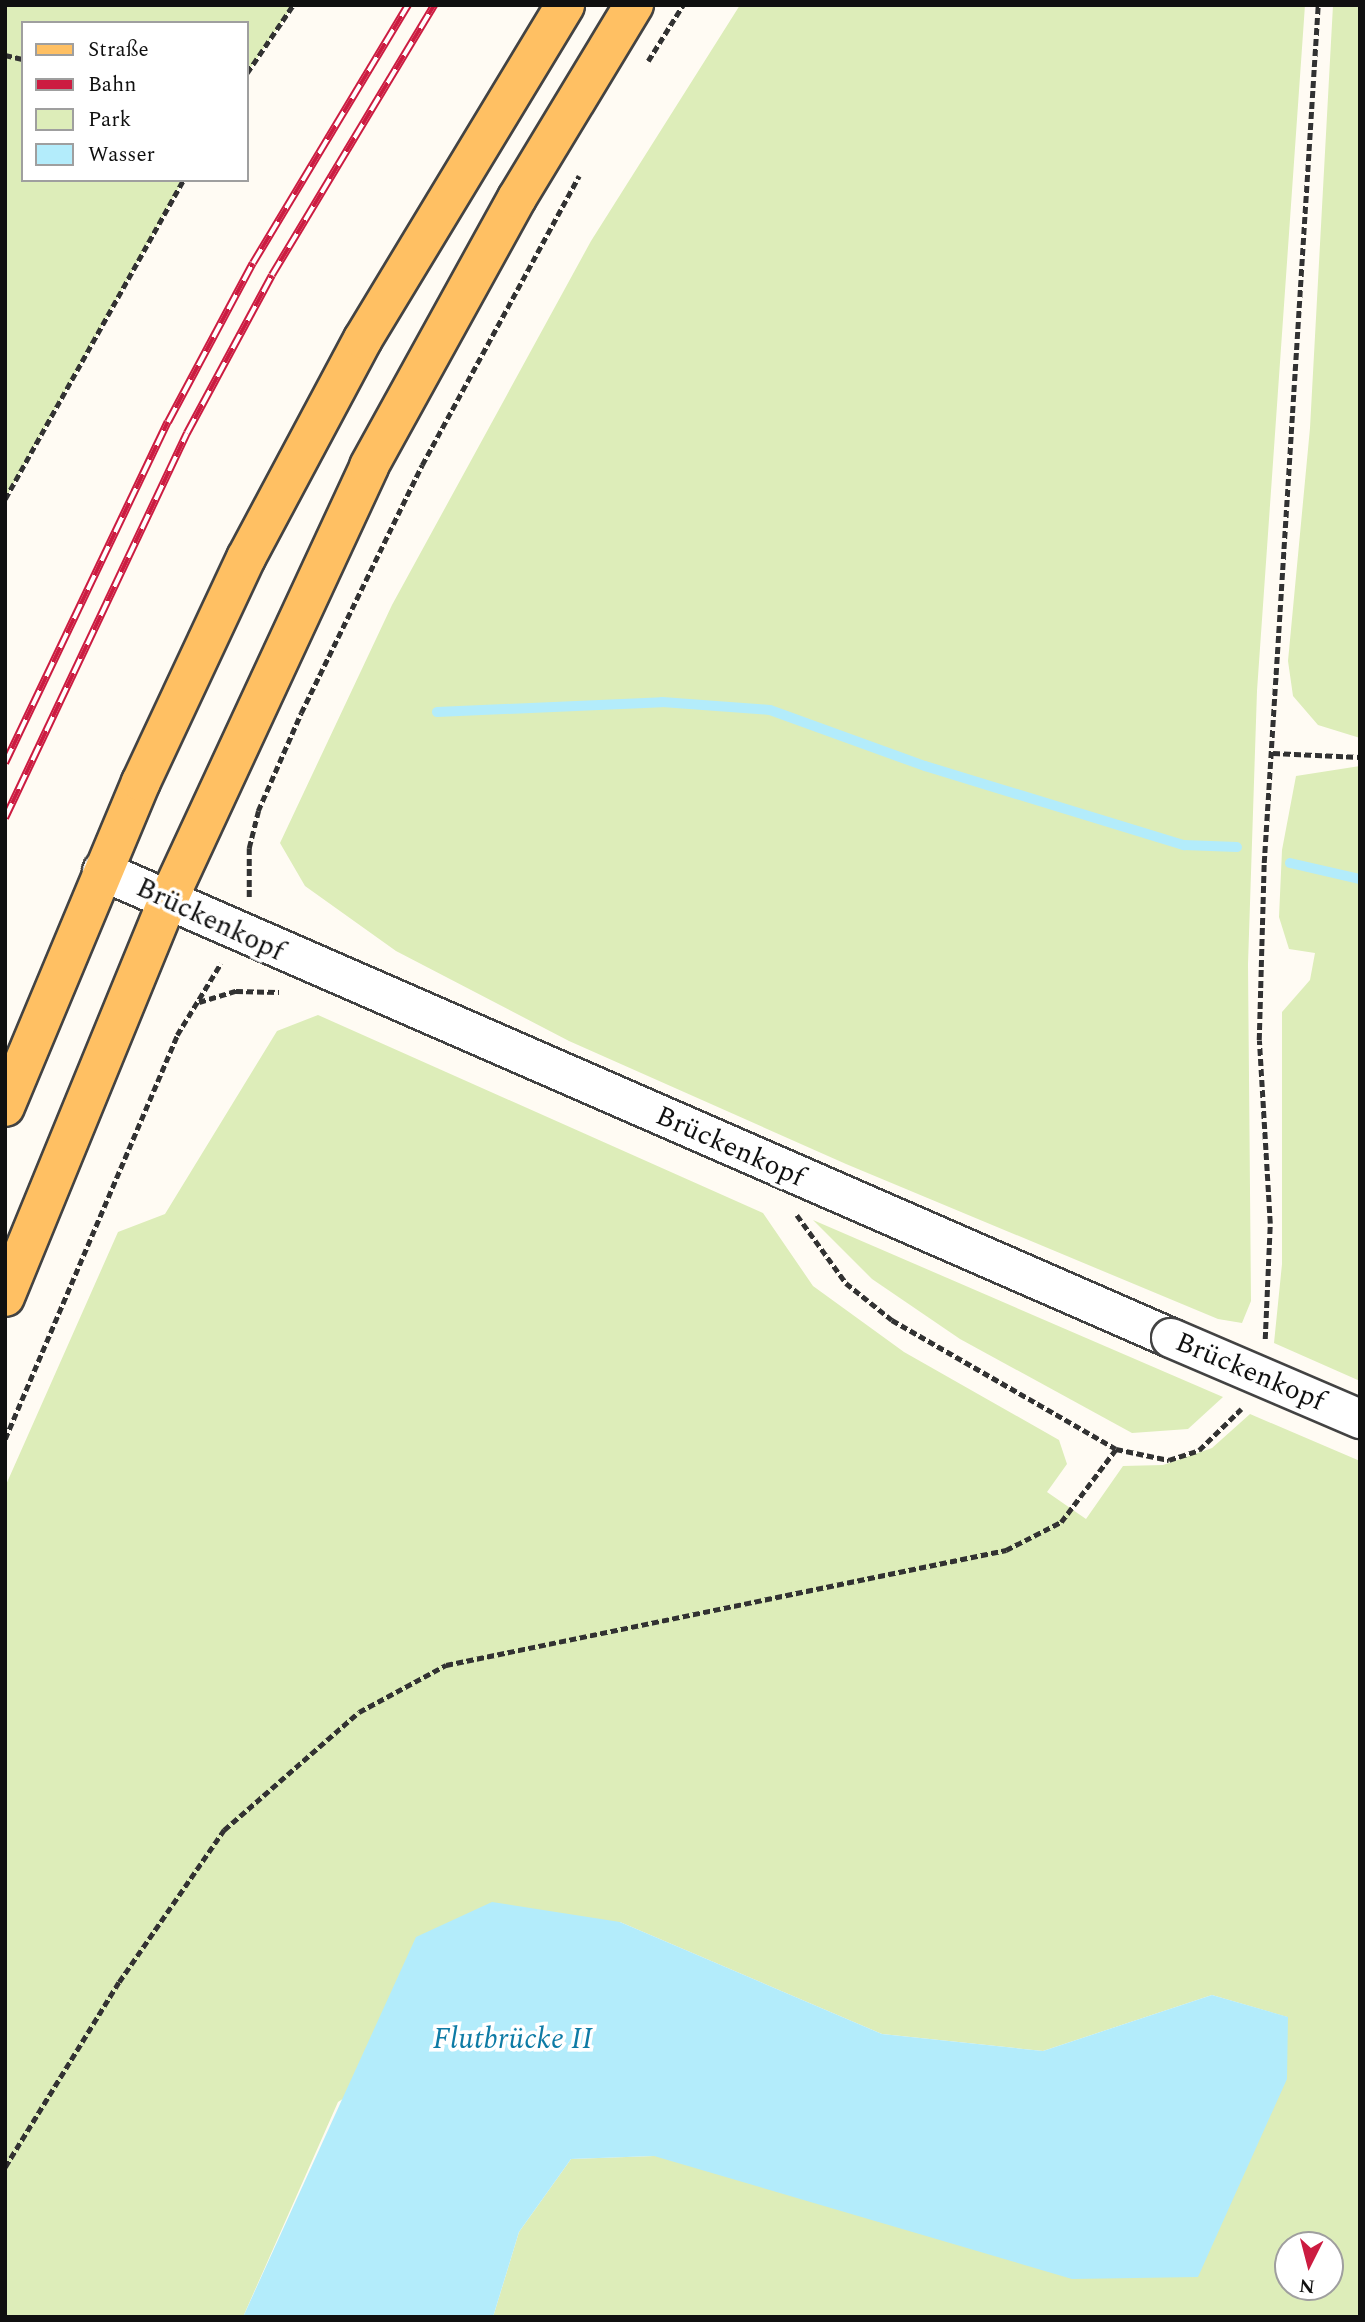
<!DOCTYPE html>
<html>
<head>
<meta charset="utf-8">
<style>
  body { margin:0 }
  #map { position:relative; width:1365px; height:2322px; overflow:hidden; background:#fffbf3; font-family:Spectral,serif }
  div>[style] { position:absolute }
  .green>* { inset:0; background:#ddedb9 }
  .water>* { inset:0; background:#b3ecfb }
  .stream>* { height:10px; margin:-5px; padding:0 5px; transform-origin:5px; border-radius:5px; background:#b3ecfb }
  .path>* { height:4.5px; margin-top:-2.25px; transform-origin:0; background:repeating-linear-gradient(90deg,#323232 0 7px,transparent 0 10.5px) }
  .roads { filter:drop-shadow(2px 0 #434343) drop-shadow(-2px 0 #434343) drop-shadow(0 2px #434343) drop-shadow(0 -2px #434343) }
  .street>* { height:38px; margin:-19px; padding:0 19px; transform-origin:19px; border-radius:19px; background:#fff }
  .primary>* { height:38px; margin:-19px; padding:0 19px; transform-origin:19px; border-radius:19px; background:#ffc063 }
  .rail>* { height:8px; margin-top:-4px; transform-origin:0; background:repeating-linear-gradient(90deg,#fff 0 16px,#cc1c41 0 32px); box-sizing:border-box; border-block:2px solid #cc1c41 }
  .bridges { filter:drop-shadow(2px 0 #434343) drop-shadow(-2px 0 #434343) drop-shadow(0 2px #434343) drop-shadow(0 -2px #434343) }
  .street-bridge>* { height:38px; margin:-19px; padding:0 19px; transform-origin:19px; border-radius:19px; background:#fff }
  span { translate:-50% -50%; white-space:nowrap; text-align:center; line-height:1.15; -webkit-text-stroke:7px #fff; paint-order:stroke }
  .street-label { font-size:28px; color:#101010 }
  .water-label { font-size:30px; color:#0e7ba5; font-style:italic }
  .frame { position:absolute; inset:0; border:7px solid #101010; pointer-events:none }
  .legend { position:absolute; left:21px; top:21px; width:228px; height:161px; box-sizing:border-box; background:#fff; border:2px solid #9f9f9f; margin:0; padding:9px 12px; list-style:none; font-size:21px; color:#101010 }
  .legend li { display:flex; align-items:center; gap:14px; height:35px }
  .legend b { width:35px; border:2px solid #9f9f9f }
  .north { position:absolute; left:1274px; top:2231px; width:70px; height:70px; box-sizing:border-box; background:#fff; border:2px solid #9f9f9f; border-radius:50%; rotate:186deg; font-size:19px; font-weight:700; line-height:28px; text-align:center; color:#101010 }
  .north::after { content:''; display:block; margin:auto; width:24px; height:32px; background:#cc1c41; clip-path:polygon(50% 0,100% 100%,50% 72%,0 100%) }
</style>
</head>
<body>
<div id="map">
  <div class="green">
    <div style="clip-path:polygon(5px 5px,293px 5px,247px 73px,247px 23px,23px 23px,23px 180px,183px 180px,5px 499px)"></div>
    <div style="clip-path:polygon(740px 5px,1305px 5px,1257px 691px,1248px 964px,1251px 1301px,1242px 1323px,1218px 1319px,846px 1164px,569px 1041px,396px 951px,305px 886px,280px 843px,392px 605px,591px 241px)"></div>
    <div style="clip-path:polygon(1333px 5px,1360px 5px,1360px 738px,1318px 725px,1293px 696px,1288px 661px,1310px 428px)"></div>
    <div style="clip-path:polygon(1360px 766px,1360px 1381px,1274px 1343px,1282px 1264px,1282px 1012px,1310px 980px,1315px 953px,1289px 949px,1279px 917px,1282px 850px,1296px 776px)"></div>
    <div style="clip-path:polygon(evenodd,318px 1015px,763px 1213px,813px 1286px,904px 1352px,1059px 1440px,1067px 1464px,1047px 1492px,1086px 1519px,1123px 1466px,1163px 1465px,1212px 1448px,1250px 1414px,1360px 1461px,1360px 2317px,493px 2317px,519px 2232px,571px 2159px,654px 2156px,1287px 2079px,1287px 2017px,1212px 1995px,1043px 2051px,882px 2034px,620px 1922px,338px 2102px,243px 2317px,5px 2317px,5px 1487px,118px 1232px,165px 1214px,277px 1031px,318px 1015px,1288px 2245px,1330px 2245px,1330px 2287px,1288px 2287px,1288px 2245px)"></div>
    <div style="clip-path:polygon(813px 1220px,1223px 1397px,1188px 1429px,1132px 1433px,960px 1339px,872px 1279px)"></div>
  </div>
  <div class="water">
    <div style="clip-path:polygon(492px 1902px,620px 1922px,882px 2034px,1043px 2051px,1212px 1995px,1288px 2017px,1287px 2079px,1198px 2277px,1072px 2279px,654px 2156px,571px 2159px,519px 2232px,493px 2317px,243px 2317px,416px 1937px)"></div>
  </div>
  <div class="stream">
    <div style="left:437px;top:712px;width:225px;rotate:-2.5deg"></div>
    <div style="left:662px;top:702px;width:108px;rotate:4.2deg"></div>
    <div style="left:770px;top:710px;width:165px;rotate:19.9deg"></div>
    <div style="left:925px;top:766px;width:271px;rotate:17deg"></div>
    <div style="left:1184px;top:845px;width:53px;rotate:2.2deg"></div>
    <div style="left:1290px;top:863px;width:72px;rotate:12.9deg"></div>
  </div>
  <div class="path">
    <div style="left:5px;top:55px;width:18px;rotate:13deg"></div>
    <div style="left:648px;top:61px;width:66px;rotate:-58deg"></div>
    <div style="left:247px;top:73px;width:82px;rotate:-55.9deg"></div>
    <div style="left:5px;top:499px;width:365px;rotate:-60.8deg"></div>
    <div style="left:1273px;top:753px;width:87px;rotate:2.6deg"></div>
    <div style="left:249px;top:897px;width:49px;rotate:-90deg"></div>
    <div style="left:249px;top:848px;width:38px;rotate:-76deg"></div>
    <div style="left:258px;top:811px;width:107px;rotate:-66.3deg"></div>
    <div style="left:301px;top:713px;width:276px;rotate:-64deg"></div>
    <div style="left:422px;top:465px;width:329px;rotate:-61.5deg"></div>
    <div style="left:199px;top:1002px;width:39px;rotate:-17deg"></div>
    <div style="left:236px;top:991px;width:43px;rotate:1.3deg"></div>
    <div style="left:797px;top:1215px;width:84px;rotate:54.2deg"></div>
    <div style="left:846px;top:1283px;width:59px;rotate:38.8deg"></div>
    <div style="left:892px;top:1320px;width:258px;rotate:29.9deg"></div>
    <div style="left:1116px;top:1449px;width:54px;rotate:11.7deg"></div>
    <div style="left:1169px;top:1460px;width:32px;rotate:-18deg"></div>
    <div style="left:1199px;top:1450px;width:59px;rotate:-44.3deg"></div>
    <div style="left:1265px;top:1339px;width:116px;rotate:-87.5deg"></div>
    <div style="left:1270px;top:1223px;width:183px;rotate:-93.4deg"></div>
    <div style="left:1259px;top:1040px;width:177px;rotate:-88.4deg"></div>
    <div style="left:1264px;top:863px;width:860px;rotate:-86.4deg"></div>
    <div style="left:5px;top:1439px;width:439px;rotate:-66.9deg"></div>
    <div style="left:177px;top:1035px;width:84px;rotate:-58.6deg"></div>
    <div style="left:5px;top:2167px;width:217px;rotate:-58.4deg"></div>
    <div style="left:119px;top:1982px;width:185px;rotate:-55.4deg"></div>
    <div style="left:224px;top:1830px;width:179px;rotate:-41.2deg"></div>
    <div style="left:359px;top:1712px;width:99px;rotate:-28.4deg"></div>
    <div style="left:446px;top:1665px;width:572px;rotate:-11.6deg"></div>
    <div style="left:1006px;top:1550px;width:62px;rotate:-27deg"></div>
    <div style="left:1061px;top:1522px;width:91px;rotate:-53deg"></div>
  </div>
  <div class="roads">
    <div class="street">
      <div style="left:102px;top:871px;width:1167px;rotate:23.6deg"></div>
    </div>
    <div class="primary">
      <div style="left:5px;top:1107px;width:352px;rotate:-67.3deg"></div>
      <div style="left:141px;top:782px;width:247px;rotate:-64.9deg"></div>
      <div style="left:246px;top:558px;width:248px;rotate:-61.9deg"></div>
      <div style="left:363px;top:339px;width:390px;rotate:-58.8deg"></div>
      <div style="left:5px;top:1297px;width:429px;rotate:-67.7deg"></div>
      <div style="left:168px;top:900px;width:478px;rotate:-65.1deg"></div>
      <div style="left:369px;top:466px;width:306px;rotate:-61.1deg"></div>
      <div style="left:517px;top:198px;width:226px;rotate:-58.8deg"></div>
    </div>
  </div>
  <div class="rail">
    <div style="left:5px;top:763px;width:378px;rotate:-64.5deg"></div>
    <div style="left:168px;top:422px;width:180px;rotate:-61.9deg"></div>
    <div style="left:253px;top:263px;width:301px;rotate:-59deg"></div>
    <div style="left:5px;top:818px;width:426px;rotate:-64.7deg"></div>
    <div style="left:187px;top:433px;width:179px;rotate:-61.7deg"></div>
    <div style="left:272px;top:275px;width:315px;rotate:-59deg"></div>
  </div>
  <div class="bridges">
    <div class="street-bridge">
      <div style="left:1171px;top:1338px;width:206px;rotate:23.2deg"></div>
    </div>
  </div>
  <div class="street-label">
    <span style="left:210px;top:920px;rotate:25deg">Brückenkopf</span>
    <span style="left:730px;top:1147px;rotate:24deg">Brückenkopf</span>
    <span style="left:1250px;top:1372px;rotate:23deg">Brückenkopf</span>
  </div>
  <div class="water-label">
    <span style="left:513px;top:2039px">Flutbrücke II</span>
  </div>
  <div class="frame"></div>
  <ul class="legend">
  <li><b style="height:9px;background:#ffc063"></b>Straße</li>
  <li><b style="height:9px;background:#cc1c41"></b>Bahn</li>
  <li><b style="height:19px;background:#ddedb9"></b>Park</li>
  <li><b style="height:19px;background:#b3ecfb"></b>Wasser</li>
  </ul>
  <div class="north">N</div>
</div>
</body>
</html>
